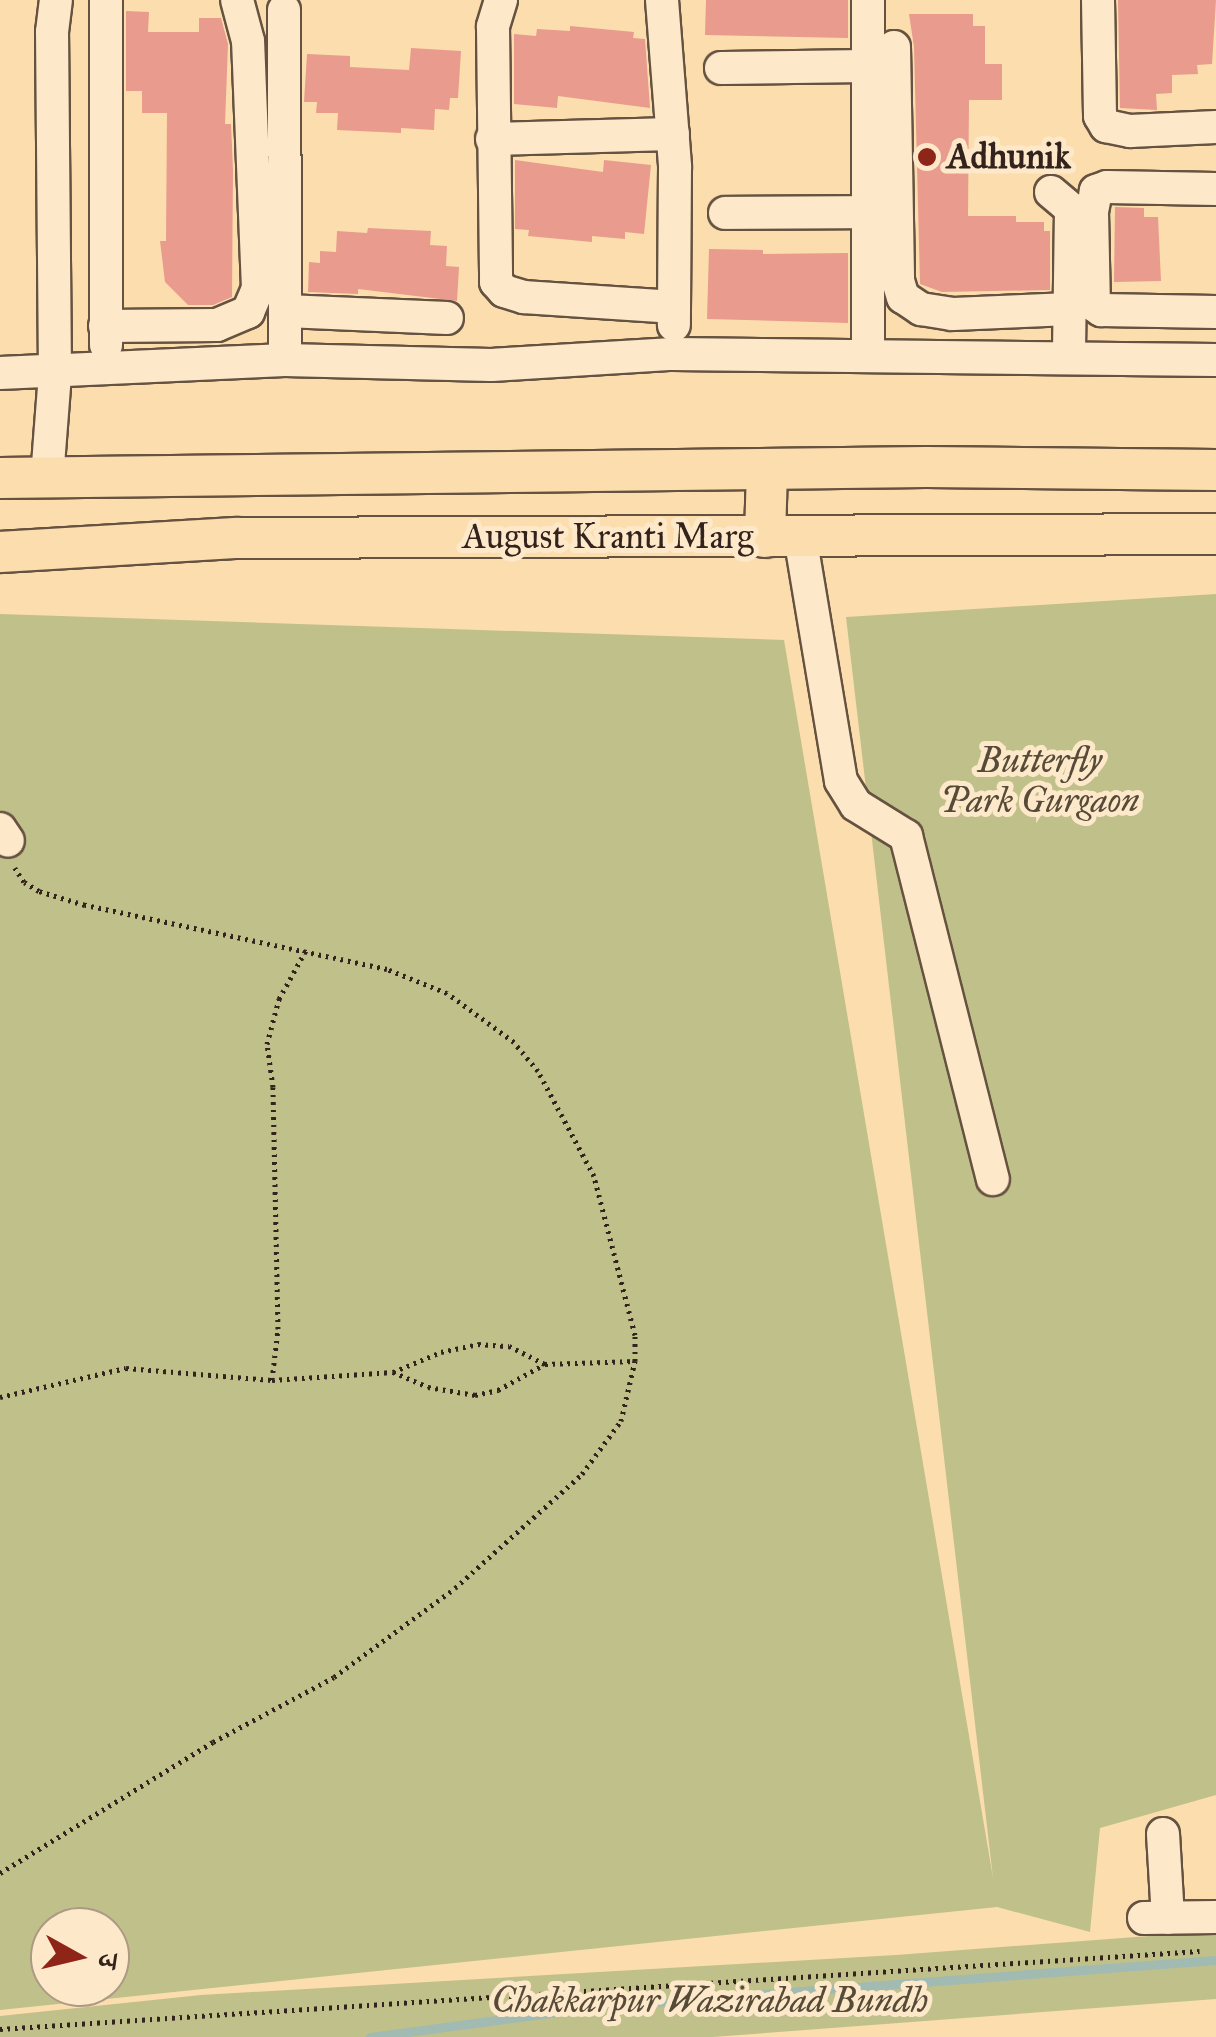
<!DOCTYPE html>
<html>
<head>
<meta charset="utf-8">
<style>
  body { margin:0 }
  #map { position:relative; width:1216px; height:2037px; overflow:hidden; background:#fcddae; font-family:"IM FELL Great Primer","Noto Serif Devanagari",serif }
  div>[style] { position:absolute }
  .green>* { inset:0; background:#c0c08a }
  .stream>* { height:9px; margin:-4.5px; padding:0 4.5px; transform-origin:4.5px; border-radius:4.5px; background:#a1bab2 }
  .building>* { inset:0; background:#e99b8d }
  .path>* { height:5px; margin-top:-2.5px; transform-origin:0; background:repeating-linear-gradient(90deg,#33231c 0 2.5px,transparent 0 7.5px) }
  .roads { filter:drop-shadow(2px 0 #655240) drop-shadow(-2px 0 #655240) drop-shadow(0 2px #655240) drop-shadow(0 -2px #655240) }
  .minor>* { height:32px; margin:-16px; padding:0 16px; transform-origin:16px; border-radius:16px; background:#fde9ca }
  .major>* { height:40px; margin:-20px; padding:0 20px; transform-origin:20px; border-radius:20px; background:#fcddae }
  .dots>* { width:28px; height:28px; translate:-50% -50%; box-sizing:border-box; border:5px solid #fde9ca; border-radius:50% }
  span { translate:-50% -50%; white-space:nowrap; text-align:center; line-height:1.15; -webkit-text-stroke:10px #fde9ca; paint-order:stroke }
  .poi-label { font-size:35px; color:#33231c; font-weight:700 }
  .left { translate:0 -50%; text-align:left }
  .street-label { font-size:35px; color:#33231c }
  .park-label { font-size:35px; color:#564a38; font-style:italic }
  .north { position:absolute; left:30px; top:1907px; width:100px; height:100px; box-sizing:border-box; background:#fde9ca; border:2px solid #ac9a84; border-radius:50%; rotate:98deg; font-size:28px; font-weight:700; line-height:40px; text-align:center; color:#33231c }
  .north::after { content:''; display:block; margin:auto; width:35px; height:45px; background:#8f2418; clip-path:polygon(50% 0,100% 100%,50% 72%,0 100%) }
</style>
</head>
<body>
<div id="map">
  <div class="green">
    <div style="clip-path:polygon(evenodd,1216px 594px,1216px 1795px,1100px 1828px,1090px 1932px,997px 1907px,0 2010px,0 614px,784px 640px,993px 1878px,846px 617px,1216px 594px,50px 1927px,110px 1927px,110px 1987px,50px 1987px,50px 1927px)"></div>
    <div style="clip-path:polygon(1216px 1931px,1216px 1999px,713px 2037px,0 2037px,0 2016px,201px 1995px,896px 1955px)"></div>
  </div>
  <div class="stream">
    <div style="left:370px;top:2037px;width:234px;rotate:-7.6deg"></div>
    <div style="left:602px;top:2006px;width:616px;rotate:-4.28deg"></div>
  </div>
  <div class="building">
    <div style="clip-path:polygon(706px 0,848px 0,848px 38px,705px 35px)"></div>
    <div style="clip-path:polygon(1118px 0,1216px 0,1212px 64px,1197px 65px,1198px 74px,1172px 75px,1172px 93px,1156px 94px,1157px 110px,1120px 108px)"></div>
    <div style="clip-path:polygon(126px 11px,149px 12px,148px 32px,199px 32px,199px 18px,221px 18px,228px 44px,225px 124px,231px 124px,233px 170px,232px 297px,213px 305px,188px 305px,165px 282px,160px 241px,166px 241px,167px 113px,142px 113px,142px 91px,126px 91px)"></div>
    <div style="clip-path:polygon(909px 14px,973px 14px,973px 26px,985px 26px,985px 64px,1002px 64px,1002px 100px,969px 100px,968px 216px,1016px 216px,1016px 222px,1044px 222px,1044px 231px,1050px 231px,1050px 290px,942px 292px,920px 284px,914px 47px)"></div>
    <div style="clip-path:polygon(570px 26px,634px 32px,633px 38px,645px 39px,650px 108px,558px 96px,557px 108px,514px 104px,514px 34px,536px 36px,537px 29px,570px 31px)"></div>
    <div style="clip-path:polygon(411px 48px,461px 51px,458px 98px,450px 98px,449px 110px,435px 109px,434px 130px,401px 128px,401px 133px,337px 130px,338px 113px,316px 113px,317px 102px,304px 102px,307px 54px,350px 56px,350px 67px,409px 70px)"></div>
    <div style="clip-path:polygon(515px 160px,603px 172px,604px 160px,651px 165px,644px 234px,625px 232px,625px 239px,592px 236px,592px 242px,528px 236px,529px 230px,515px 229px)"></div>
    <div style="clip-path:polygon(1115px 207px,1144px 208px,1144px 217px,1158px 217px,1161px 281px,1114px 282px)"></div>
    <div style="clip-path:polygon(368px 228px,431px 231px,430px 245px,447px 246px,446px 266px,459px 267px,457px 301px,358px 289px,358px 294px,308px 292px,309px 262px,320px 263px,320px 251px,336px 252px,337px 231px,367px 233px)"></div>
    <div style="clip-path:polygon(709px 249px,763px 250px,763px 254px,848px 253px,848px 323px,707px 319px)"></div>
  </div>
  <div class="path">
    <div style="left:393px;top:1372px;width:52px;rotate:-22.6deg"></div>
    <div style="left:441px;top:1352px;width:38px;rotate:-12deg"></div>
    <div style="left:478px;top:1344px;width:31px;rotate:4deg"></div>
    <div style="left:509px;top:1346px;width:40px;rotate:26.6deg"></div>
    <div style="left:272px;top:1380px;width:51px;rotate:-83.3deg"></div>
    <div style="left:278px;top:1329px;width:242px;rotate:-91.2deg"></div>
    <div style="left:273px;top:1087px;width:43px;rotate:-97.9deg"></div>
    <div style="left:267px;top:1044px;width:47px;rotate:-75.1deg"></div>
    <div style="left:279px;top:999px;width:56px;rotate:-61.1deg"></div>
    <div style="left:0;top:1397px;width:129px;rotate:-13deg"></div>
    <div style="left:126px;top:1368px;width:146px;rotate:4.7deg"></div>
    <div style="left:272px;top:1380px;width:121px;rotate:-3.8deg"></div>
    <div style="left:393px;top:1372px;width:38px;rotate:23deg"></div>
    <div style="left:428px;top:1387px;width:48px;rotate:9.7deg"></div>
    <div style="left:475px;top:1395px;width:24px;rotate:-12deg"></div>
    <div style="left:498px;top:1390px;width:54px;rotate:-29deg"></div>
    <div style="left:545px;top:1364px;width:90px;rotate:-1.9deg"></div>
    <div style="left:0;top:1873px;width:250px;rotate:-31.6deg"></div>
    <div style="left:213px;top:1742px;width:137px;rotate:-28.2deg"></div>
    <div style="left:334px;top:1677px;width:150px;rotate:-36.3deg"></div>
    <div style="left:455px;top:1588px;width:171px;rotate:-41.9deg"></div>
    <div style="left:582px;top:1474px;width:66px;rotate:-53.7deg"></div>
    <div style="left:621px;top:1421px;width:62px;rotate:-76.9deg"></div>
    <div style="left:635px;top:1361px;width:26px;rotate:-90deg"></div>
    <div style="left:635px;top:1335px;width:164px;rotate:-104.5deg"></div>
    <div style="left:594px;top:1176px;width:119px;rotate:-118.1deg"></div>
    <div style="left:538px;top:1071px;width:38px;rotate:-130deg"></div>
    <div style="left:514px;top:1042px;width:83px;rotate:-143.8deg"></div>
    <div style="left:447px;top:993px;width:65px;rotate:-158.2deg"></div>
    <div style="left:387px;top:969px;width:309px;rotate:-168deg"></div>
    <div style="left:85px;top:905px;width:48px;rotate:-163.1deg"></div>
    <div style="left:39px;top:891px;width:17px;rotate:-149deg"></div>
    <div style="left:24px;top:882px;width:17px;rotate:-123deg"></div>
    <div style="left:0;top:2029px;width:1202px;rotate:-3.72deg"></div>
  </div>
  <div class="roads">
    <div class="minor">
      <div style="left:501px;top:0;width:28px;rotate:107deg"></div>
      <div style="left:493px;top:27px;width:255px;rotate:89.3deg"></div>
      <div style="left:496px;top:282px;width:12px;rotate:48deg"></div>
      <div style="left:504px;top:291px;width:21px;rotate:17deg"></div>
      <div style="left:524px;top:297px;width:150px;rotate:3.8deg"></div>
      <div style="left:662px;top:0;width:168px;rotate:85.5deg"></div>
      <div style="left:675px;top:167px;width:158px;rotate:90.4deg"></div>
      <div style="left:868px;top:0;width:356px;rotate:90deg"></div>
      <div style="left:1098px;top:0;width:116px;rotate:89deg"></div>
      <div style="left:1100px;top:116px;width:12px;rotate:59deg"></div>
      <div style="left:1106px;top:126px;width:25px;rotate:12deg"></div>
      <div style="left:1130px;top:131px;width:86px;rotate:-2.7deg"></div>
      <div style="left:284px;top:10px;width:350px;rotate:89.8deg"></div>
      <div style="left:894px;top:47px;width:234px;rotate:89deg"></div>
      <div style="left:898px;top:281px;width:17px;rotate:73deg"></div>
      <div style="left:903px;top:297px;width:22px;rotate:34deg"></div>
      <div style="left:921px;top:309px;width:31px;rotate:9deg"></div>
      <div style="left:952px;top:314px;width:119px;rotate:-2.4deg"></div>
      <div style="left:721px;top:68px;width:147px;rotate:-0.8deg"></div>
      <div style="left:492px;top:139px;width:181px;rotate:-1.6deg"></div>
      <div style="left:1216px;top:189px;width:109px;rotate:-178.9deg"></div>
      <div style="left:1107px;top:187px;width:12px;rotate:160deg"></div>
      <div style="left:1096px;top:191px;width:21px;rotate:101deg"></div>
      <div style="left:1092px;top:212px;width:93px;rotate:88.8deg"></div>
      <div style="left:1094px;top:305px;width:9px;rotate:36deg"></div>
      <div style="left:1101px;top:310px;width:115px;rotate:1deg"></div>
      <div style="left:1051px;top:192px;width:26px;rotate:40deg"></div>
      <div style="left:1071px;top:209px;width:148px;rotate:90.8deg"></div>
      <div style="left:725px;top:213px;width:145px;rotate:-0.4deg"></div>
      <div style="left:286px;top:311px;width:161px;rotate:2.5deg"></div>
      <div style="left:105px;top:326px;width:112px;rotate:-0.5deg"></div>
      <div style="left:217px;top:325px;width:34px;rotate:-23deg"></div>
      <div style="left:248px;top:312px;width:25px;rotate:-67deg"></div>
      <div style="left:258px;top:289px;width:248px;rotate:-92.3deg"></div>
      <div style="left:248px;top:41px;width:42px;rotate:-105deg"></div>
      <div style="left:106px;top:345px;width:345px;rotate:-90deg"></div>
      <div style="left:0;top:373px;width:285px;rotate:-2.6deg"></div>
      <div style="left:285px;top:360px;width:206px;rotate:1.4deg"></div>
      <div style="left:491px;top:365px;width:182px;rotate:-3.5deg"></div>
      <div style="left:673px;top:354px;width:543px;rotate:0.63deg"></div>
      <div style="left:47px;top:478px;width:105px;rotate:-85.6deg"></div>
      <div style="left:55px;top:373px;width:341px;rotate:-90.5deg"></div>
      <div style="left:52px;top:32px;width:32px;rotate:-83deg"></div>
      <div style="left:800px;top:536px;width:248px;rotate:80.5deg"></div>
      <div style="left:841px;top:781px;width:28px;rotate:58deg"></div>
      <div style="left:856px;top:805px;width:59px;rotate:31.8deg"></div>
      <div style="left:906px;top:836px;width:354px;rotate:75.8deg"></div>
      <div style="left:0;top:829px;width:14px;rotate:56deg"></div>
      <div style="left:1163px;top:1834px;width:84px;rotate:86.6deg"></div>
      <div style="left:1144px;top:1918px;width:72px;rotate:-0.8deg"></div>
    </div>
    <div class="major">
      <div style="left:0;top:478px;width:926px;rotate:-0.68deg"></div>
      <div style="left:926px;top:467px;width:290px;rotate:0.6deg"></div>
      <div style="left:765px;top:537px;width:68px;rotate:-88.3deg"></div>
      <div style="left:0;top:552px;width:236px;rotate:-3.4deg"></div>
      <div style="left:236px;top:538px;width:980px;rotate:-0.23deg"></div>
    </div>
  </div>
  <div class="dots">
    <div style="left:927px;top:157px;background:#8f2418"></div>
  </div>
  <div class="poi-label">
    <span class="left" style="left:947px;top:157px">Adhunik</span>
  </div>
  <div class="street-label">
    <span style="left:608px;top:537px">August Kranti Marg</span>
  </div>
  <div class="park-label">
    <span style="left:1040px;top:781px">Butterfly<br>Park Gurgaon</span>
    <span style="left:710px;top:2001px">Chakkarpur Wazirabad Bundh</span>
  </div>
  <div class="north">उ</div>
</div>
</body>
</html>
